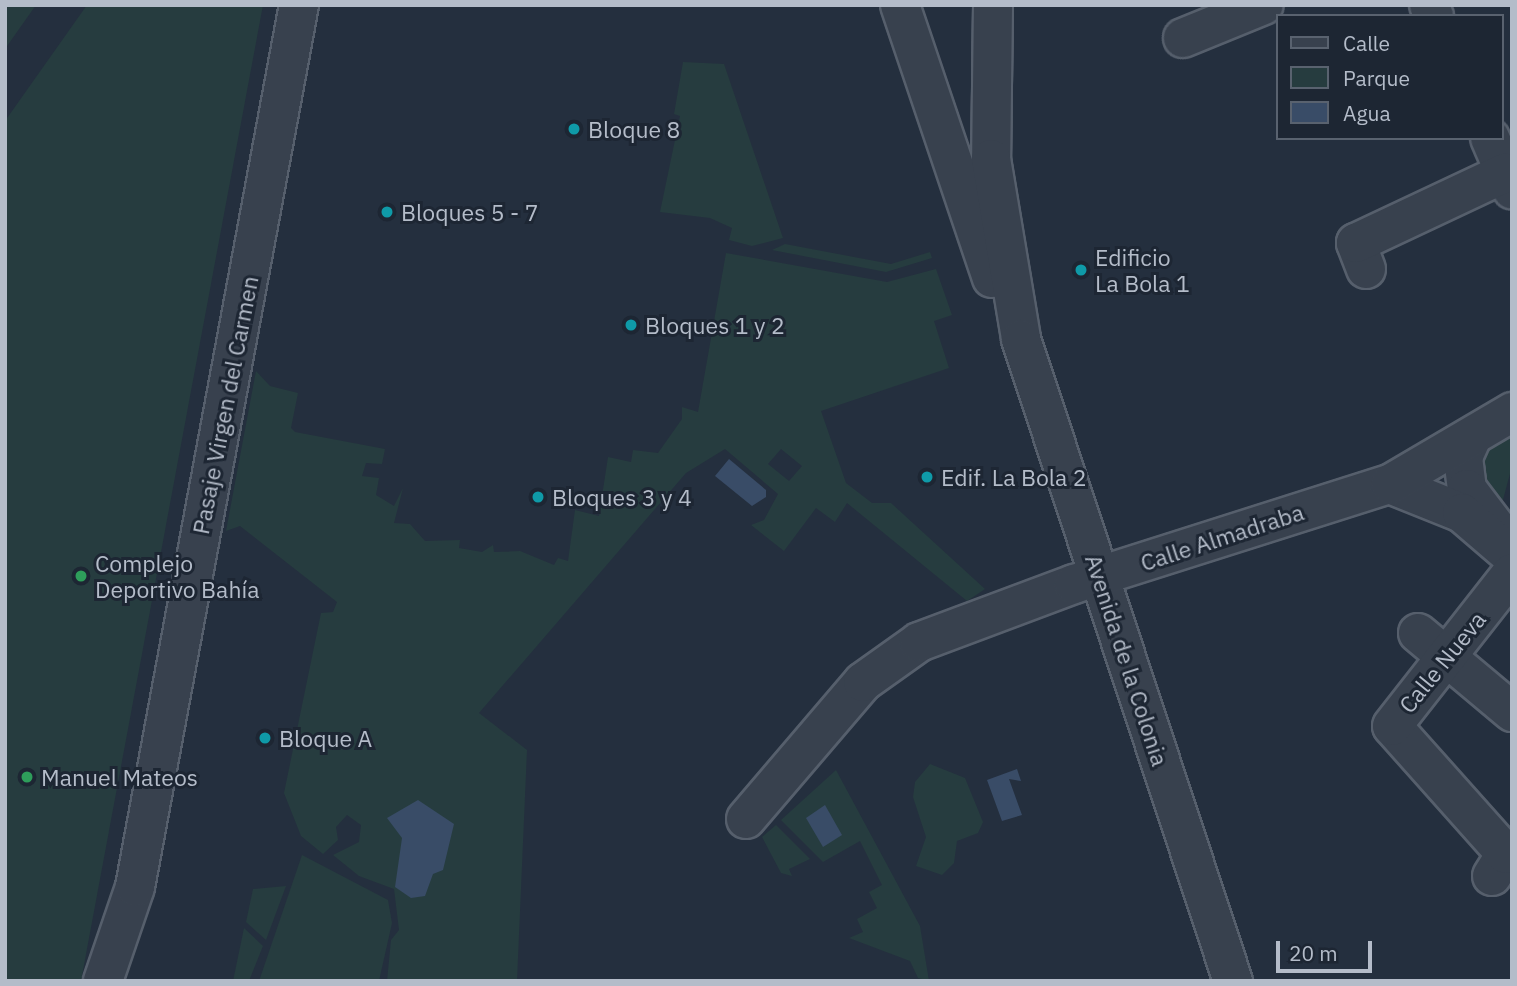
<!DOCTYPE html>
<html>
<head>
<meta charset="utf-8">
<style>
  body { margin:0 }
  #map { position:relative; width:1517px; height:986px; overflow:hidden; background:#242f3e; font-family:"IBM Plex Sans",sans-serif }
  div>[style] { position:absolute }
  .green>* { inset:0; background:#263c3f }
  .water>* { inset:0; background:#394c67 }
  .roads { filter:drop-shadow(2px 0 #565f6c) drop-shadow(-2px 0 #565f6c) drop-shadow(0 2px #565f6c) drop-shadow(0 -2px #565f6c) }
  .minor>* { height:38px; margin:-19px; padding:0 19px; transform-origin:19px; border-radius:19px; background:#38414e }
  .dots>* { width:19px; height:19px; translate:-50% -50%; box-sizing:border-box; border:4px solid #1d2633; border-radius:50% }
  span { translate:-50% -50%; white-space:nowrap; text-align:center; line-height:1.15; -webkit-text-stroke:6px #1d2633; paint-order:stroke }
  .poi-label { font-size:23px; color:#b4bcc9 }
  .left { translate:0 -50%; text-align:left }
  .street-label { font-size:23px; color:#b4bcc9 }
  .frame { position:absolute; inset:0; border:7px solid #b4bcc9; pointer-events:none }
  .legend { position:absolute; left:1276px; top:14px; width:228px; height:126px; box-sizing:border-box; background:#1d2633; border:2px solid #59626f; margin:0; padding:9px 12px; list-style:none; font-size:21px; color:#b4bcc9 }
  .legend li { display:flex; align-items:center; gap:14px; height:35px }
  .legend b { width:35px; border:2px solid #59626f }
  .scale { position:absolute; left:1276px; top:941px; width:96px; height:32px; box-sizing:border-box; border:4px solid #b4bcc9; border-top:0; padding-left:9px; font-size:21px; line-height:24px; white-space:nowrap; color:#b4bcc9; -webkit-text-stroke:5px #1d2633; paint-order:stroke }
</style>
</head>
<body>
<div id="map">
  <div class="green">
    <div style="clip-path:polygon(5px 5px,36px 5px,5px 49px)"></div>
    <div style="clip-path:polygon(87px 5px,263px 5px,81px 981px,5px 981px,5px 121px)"></div>
    <div style="clip-path:polygon(683px 62px,724px 64px,783px 238px,752px 246px,729px 240px,732px 228px,710px 218px,660px 212px,680px 116px,674px 114px)"></div>
    <div style="clip-path:polygon(785px 244px,891px 264px,930px 252px,932px 258px,886px 272px,772px 250px)"></div>
    <div style="clip-path:polygon(evenodd,726px 253px,887px 282px,936px 269px,952px 315px,934px 321px,949px 368px,821px 411px,846px 483px,872px 503px,891px 503px,985px 589px,967px 601px,847px 503px,835px 522px,816px 508px,784px 551px,751px 525px,764px 520px,778px 494px,725px 449px,686px 473px,479px 713px,527px 750px,517px 981px,387px 981px,391px 940px,399px 930px,394px 889px,359px 876px,333px 855px,359px 842px,361px 825px,347px 815px,336px 827px,338px 840px,323px 854px,301px 836px,284px 793px,321px 613px,333px 612px,337px 602px,240px 526px,226px 531px,256px 371px,270px 386px,298px 393px,291px 428px,295px 432px,385px 449px,382px 464px,366px 463px,362px 476px,379px 478px,376px 495px,394px 506px,403px 488px,394px 523px,410px 524px,425px 541px,460px 540px,459px 548px,482px 552px,493px 545px,494px 552px,520px 551px,554px 565px,558px 558px,568px 561px,575px 510px,599px 516px,608px 457px,631px 462px,633px 450px,658px 453px,682px 419px,682px 407px,698px 412px,726px 253px,781px 449px,802px 466px,789px 481px,768px 464px,781px 449px)"></div>
    <div style="clip-path:polygon(1512px 424px,1512px 466px,1500px 511px,1472px 465px)"></div>
    <div style="clip-path:polygon(930px 764px,965px 778px,983px 822px,978px 833px,957px 841px,954px 863px,942px 875px,916px 866px,926px 837px,913px 797px,915px 782px)"></div>
    <div style="clip-path:polygon(836px 770px,920px 926px,929px 981px,918px 978px,910px 961px,849px 938px,863px 932px,857px 919px,877px 908px,869px 892px,882px 885px,860px 841px,823px 862px,781px 820px)"></div>
    <div style="clip-path:polygon(776px 825px,810px 859px,789px 869px,792px 876px,781px 873px,762px 837px)"></div>
    <div style="clip-path:polygon(302px 855px,388px 900px,392px 923px,379px 981px,259px 981px)"></div>
    <div style="clip-path:polygon(286px 886px,266px 940px,246px 922px,253px 889px)"></div>
    <div style="clip-path:polygon(244px 928px,263px 946px,249px 981px,233px 981px)"></div>
  </div>
  <div class="water">
    <div style="clip-path:polygon(729px 459px,766px 490px,766px 497px,752px 506px,715px 476px)"></div>
    <div style="clip-path:polygon(1017px 769px,1021px 781px,1009px 779px,1022px 815px,1002px 821px,987px 780px)"></div>
    <div style="clip-path:polygon(418px 800px,454px 824px,443px 870px,433px 874px,425px 896px,411px 898px,395px 887px,402px 838px,387px 818px)"></div>
    <div style="clip-path:polygon(825px 805px,842px 835px,823px 847px,806px 818px)"></div>
  </div>
  <div class="roads">
    <div class="minor">
      <div style="left:900px;top:5px;width:288px;rotate:71.4deg"></div>
      <div style="left:993px;top:5px;width:154px;rotate:90.7deg"></div>
      <div style="left:991px;top:159px;width:182px;rotate:80.5deg"></div>
      <div style="left:1021px;top:339px;width:676px;rotate:71.73deg"></div>
      <div style="left:1429px;top:5px;width:12px;rotate:66deg"></div>
      <div style="left:1183px;top:38px;width:87px;rotate:-22.2deg"></div>
      <div style="left:1490px;top:138px;width:56px;rotate:66.7deg"></div>
      <div style="left:1366px;top:269px;width:28px;rotate:-111deg"></div>
      <div style="left:1356px;top:243px;width:165px;rotate:-25.2deg"></div>
      <div style="left:1472px;top:437px;width:22px;rotate:114deg"></div>
      <div style="left:1463px;top:457px;width:32px;rotate:83deg"></div>
      <div style="left:1467px;top:489px;width:48px;rotate:52.7deg"></div>
      <div style="left:1390px;top:484px;width:78px;rotate:21.9deg"></div>
      <div style="left:1462px;top:513px;width:66px;rotate:40.7deg"></div>
      <div style="left:1418px;top:633px;width:123px;rotate:40deg"></div>
      <div style="left:746px;top:819px;width:180px;rotate:-49.5deg"></div>
      <div style="left:863px;top:682px;width:69px;rotate:-35.5deg"></div>
      <div style="left:919px;top:642px;width:165px;rotate:-20.5deg"></div>
      <div style="left:1074px;top:584px;width:331px;rotate:-17.6deg"></div>
      <div style="left:1390px;top:484px;width:142px;rotate:-30.5deg"></div>
      <div style="left:1492px;top:876px;width:26px;rotate:-58deg"></div>
      <div style="left:1506px;top:854px;width:171px;rotate:-131.7deg"></div>
      <div style="left:1392px;top:726px;width:194px;rotate:-51.9deg"></div>
      <div style="left:103px;top:981px;width:99px;rotate:-71.2deg"></div>
      <div style="left:135px;top:887px;width:897px;rotate:-79.47deg"></div>
    </div>
  </div>
  <div class="dots">
    <div style="left:574px;top:129px;background:#0f9aa8"></div>
    <div style="left:387px;top:212px;background:#0f9aa8"></div>
    <div style="left:1081px;top:270px;background:#0f9aa8"></div>
    <div style="left:631px;top:325px;background:#0f9aa8"></div>
    <div style="left:927px;top:477px;background:#0f9aa8"></div>
    <div style="left:538px;top:497px;background:#0f9aa8"></div>
    <div style="left:81px;top:576px;background:#2e9e5b"></div>
    <div style="left:265px;top:738px;background:#0f9aa8"></div>
    <div style="left:27px;top:777px;background:#2e9e5b"></div>
  </div>
  <div class="poi-label">
    <span class="left" style="left:588px;top:129px">Bloque 8</span>
    <span class="left" style="left:401px;top:212px">Bloques 5 - 7</span>
    <span class="left" style="left:1095px;top:270px">Edificio<br>La Bola 1</span>
    <span class="left" style="left:645px;top:325px">Bloques 1 y 2</span>
    <span class="left" style="left:941px;top:477px">Edif. La Bola 2</span>
    <span class="left" style="left:552px;top:497px">Bloques 3 y 4</span>
    <span class="left" style="left:95px;top:576px">Complejo<br>Deportivo Bahía</span>
    <span class="left" style="left:279px;top:738px">Bloque A</span>
    <span class="left" style="left:41px;top:777px">Manuel Mateos</span>
  </div>
  <div class="street-label">
    <span style="left:225px;top:405px;rotate:-79deg">Pasaje Virgen del Carmen</span>
    <span style="left:1222px;top:537px;rotate:-18deg">Calle Almadraba</span>
    <span style="left:1127px;top:660px;rotate:72deg">Avenida de la Colonia</span>
    <span style="left:1442px;top:662px;rotate:-51deg">Calle Nueva</span>
  </div>
  <div class="frame"></div>
  <ul class="legend">
  <li><b style="height:9px;background:#38414e"></b>Calle</li>
  <li><b style="height:19px;background:#263c3f"></b>Parque</li>
  <li><b style="height:19px;background:#394c67"></b>Agua</li>
  </ul>
  <div class="scale">20 m</div>
</div>
</body>
</html>
